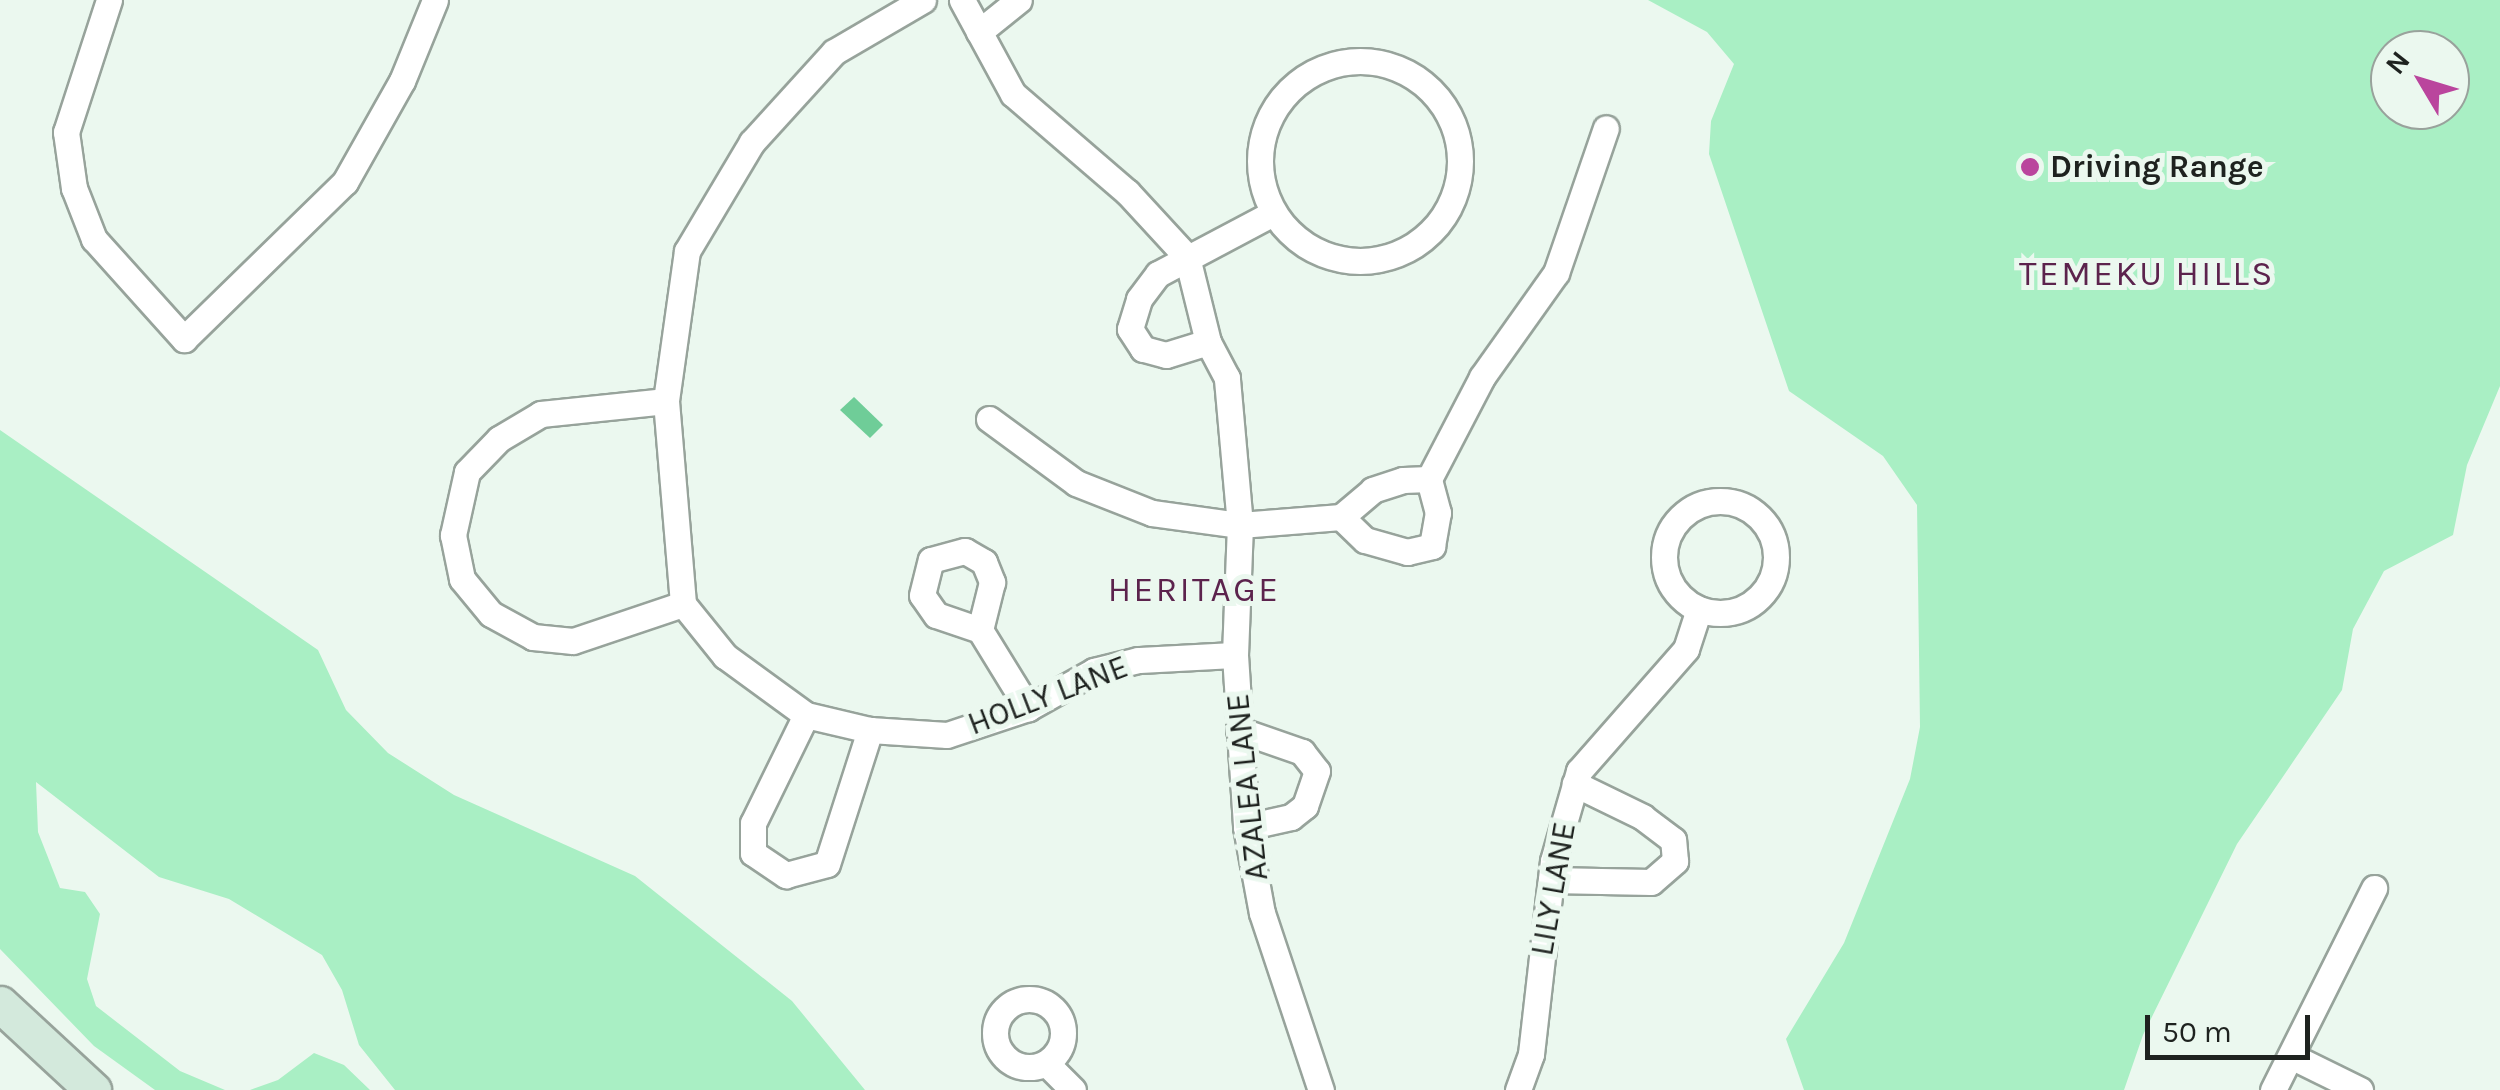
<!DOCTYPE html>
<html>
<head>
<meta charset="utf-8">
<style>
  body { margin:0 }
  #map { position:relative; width:2500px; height:1090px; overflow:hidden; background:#ebf8ef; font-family:Karla,sans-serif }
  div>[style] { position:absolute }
  .green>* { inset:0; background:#a9efc4 }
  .water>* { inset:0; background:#6fcd98 }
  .roads { filter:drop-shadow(2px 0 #97a39b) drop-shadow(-2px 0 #97a39b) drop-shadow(0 2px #97a39b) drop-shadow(0 -2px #97a39b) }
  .minor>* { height:25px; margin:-12.5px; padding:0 12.5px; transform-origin:12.5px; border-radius:12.5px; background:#fff }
  .minor>.ring { margin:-12.5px; padding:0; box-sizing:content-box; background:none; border:25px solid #fff; border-radius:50% }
  .secondary>* { height:35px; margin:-17.5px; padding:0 17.5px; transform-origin:17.5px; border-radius:17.5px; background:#d3e9dc }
  .dots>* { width:28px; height:28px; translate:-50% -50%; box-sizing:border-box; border:5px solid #ebf8ef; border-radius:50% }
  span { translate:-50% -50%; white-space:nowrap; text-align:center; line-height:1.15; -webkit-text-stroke:10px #ebf8ef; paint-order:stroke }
  .poi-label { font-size:32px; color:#1e221f; font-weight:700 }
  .left { translate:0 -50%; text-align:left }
  .street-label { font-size:32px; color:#1e221f }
  .neighbourhood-label { font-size:35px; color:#5c234d; letter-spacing:2.5px }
  .north { position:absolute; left:2370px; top:30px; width:100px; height:100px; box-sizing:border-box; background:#ebf8ef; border:2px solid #99a29c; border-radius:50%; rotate:308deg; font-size:28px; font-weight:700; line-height:40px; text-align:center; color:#1e221f }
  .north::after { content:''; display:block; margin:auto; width:35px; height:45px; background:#ba459d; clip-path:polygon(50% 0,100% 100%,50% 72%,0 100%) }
  .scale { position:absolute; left:2145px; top:1015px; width:165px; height:45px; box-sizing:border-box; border:5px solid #1e221f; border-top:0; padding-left:12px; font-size:30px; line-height:35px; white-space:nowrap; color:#1e221f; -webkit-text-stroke:8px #ebf8ef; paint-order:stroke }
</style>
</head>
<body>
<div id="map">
  <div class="green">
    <div style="clip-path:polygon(evenodd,1648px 0,2500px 0,2500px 386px,2467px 465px,2453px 535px,2384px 571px,2353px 629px,2342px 690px,2237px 844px,2143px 1035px,2124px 1090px,1804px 1090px,1786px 1039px,1844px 943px,1910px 779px,1920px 727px,1917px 505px,1883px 456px,1789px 391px,1709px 154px,1711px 121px,1734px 64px,1707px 32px,1648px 0,2390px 50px,2450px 50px,2450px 110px,2390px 110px,2390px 50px)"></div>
    <div style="clip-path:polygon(0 430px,318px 650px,346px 710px,388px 753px,454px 795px,635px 876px,792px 1001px,865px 1090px,395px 1090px,359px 1045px,342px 990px,322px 955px,229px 899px,159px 877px,36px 782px,38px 832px,60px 888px,85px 892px,100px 914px,87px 979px,96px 1006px,180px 1071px,225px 1090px,155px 1090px,94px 1046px,0 949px)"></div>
    <div style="clip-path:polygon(314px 1053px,344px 1065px,370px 1090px,250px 1090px,278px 1080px)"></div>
  </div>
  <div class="water">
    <div style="clip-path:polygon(854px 397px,883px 425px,870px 438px,840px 410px)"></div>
  </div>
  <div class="roads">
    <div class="minor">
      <div style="left:109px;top:0;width:139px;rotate:108deg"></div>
      <div style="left:66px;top:132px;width:57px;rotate:81.9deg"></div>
      <div style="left:74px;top:188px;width:55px;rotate:68.6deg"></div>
      <div style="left:94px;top:239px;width:135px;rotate:48deg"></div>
      <div style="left:184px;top:339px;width:225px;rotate:-44.3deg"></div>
      <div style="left:345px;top:182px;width:116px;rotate:-60.6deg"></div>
      <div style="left:402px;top:81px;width:87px;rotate:-67.8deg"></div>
      <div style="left:923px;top:0;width:103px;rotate:149.7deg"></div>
      <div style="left:834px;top:52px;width:122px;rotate:132.3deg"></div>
      <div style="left:752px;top:142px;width:127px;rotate:120.8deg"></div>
      <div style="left:687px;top:251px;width:151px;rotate:98deg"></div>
      <div style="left:666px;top:401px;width:204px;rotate:85.2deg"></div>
      <div style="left:683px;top:604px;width:67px;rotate:51.1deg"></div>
      <div style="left:725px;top:656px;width:100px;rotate:36.1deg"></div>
      <div style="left:806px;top:715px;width:66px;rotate:13.2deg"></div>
      <div style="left:870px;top:730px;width:77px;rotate:3.7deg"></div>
      <div style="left:947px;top:735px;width:85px;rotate:-18.4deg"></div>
      <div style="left:1028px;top:708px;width:76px;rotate:-29.3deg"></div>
      <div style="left:1094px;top:671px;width:45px;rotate:-14deg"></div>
      <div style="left:1138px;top:660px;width:97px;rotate:-3deg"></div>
      <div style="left:1235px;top:655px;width:130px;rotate:-87.8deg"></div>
      <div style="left:1240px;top:525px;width:148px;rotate:-95.1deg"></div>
      <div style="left:1227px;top:378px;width:41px;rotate:-117.8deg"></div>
      <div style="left:1208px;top:342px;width:88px;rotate:-103.9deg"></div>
      <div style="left:1187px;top:257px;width:88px;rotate:-132.7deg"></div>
      <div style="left:1127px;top:192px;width:150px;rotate:-139.3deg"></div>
      <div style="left:1013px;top:94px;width:107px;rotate:-118.5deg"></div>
      <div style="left:979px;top:32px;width:51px;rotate:-38.7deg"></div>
      <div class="ring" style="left:1260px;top:61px;width:175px;height:175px"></div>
      <div style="left:1208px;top:342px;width:44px;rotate:162.8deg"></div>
      <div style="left:1166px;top:355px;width:24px;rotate:-165deg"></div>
      <div style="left:1143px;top:349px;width:24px;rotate:-123deg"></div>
      <div style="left:1130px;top:329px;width:31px;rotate:-73deg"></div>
      <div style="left:1139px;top:299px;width:31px;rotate:-53deg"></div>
      <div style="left:1158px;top:274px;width:130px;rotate:-27.9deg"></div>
      <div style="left:666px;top:401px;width:126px;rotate:174.1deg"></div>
      <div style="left:541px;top:414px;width:49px;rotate:149.2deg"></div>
      <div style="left:499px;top:439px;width:46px;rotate:134.1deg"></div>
      <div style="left:467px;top:472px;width:65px;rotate:102.5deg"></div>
      <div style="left:453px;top:535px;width:45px;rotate:78.4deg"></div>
      <div style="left:462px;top:579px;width:45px;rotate:50.4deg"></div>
      <div style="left:491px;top:614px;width:48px;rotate:28.7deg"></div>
      <div style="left:533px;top:637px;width:40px;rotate:5.7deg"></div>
      <div style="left:573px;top:641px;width:116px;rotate:-18.6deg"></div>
      <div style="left:989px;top:419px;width:108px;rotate:36.3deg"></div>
      <div style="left:1076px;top:483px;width:82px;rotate:21.5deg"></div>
      <div style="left:1152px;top:513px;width:89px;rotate:7.8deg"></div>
      <div style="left:1240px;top:525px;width:101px;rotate:-4.5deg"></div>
      <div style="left:1341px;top:517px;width:33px;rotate:44deg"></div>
      <div style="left:1365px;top:540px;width:44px;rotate:15.9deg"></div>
      <div style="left:1407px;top:552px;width:26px;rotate:-13deg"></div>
      <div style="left:1432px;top:546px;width:34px;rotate:-80deg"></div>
      <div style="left:1438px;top:513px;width:35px;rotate:-105deg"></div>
      <div style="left:1429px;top:479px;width:26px;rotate:178deg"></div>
      <div style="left:1403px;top:480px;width:32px;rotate:162deg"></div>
      <div style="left:1373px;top:490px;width:42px;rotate:139.8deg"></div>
      <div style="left:1429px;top:479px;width:115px;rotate:-62.5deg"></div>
      <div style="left:1482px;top:377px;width:128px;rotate:-54.6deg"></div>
      <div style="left:1556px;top:273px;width:153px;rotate:-71deg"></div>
      <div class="ring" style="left:1664px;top:501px;width:87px;height:87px"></div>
      <div style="left:965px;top:551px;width:22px;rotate:30deg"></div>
      <div style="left:984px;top:562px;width:22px;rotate:68deg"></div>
      <div style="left:992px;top:582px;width:49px;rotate:104deg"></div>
      <div style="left:980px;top:630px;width:46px;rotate:-161.2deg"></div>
      <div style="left:936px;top:615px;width:24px;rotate:-125deg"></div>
      <div style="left:922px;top:595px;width:36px;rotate:-76deg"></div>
      <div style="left:931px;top:560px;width:35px;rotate:-15deg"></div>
      <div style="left:980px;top:630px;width:92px;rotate:58.4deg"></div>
      <div style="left:1235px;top:655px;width:172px;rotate:86.3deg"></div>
      <div style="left:1246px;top:827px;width:87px;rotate:79.5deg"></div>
      <div style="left:1262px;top:913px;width:187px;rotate:71.6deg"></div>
      <div style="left:806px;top:715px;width:120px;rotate:116.1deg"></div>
      <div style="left:753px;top:823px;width:30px;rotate:90deg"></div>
      <div style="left:753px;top:853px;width:40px;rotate:34deg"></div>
      <div style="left:786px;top:875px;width:42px;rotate:-15deg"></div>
      <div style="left:827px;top:864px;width:141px;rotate:-72.2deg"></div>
      <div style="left:1239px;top:730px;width:67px;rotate:19.2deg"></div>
      <div style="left:1302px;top:752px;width:24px;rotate:52deg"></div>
      <div style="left:1317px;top:771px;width:37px;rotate:109deg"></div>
      <div style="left:1305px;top:806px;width:18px;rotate:142deg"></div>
      <div style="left:1291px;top:817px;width:46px;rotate:167.5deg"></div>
      <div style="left:1551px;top:880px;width:100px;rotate:1.1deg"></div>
      <div style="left:1651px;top:882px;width:32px;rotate:-41deg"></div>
      <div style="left:1675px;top:861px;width:21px;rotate:-95deg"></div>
      <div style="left:1673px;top:840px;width:38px;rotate:-143deg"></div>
      <div style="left:1643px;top:817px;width:76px;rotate:-154.1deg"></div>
      <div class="ring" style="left:995px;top:999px;width:43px;height:43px"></div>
      <div style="left:2291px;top:1056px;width:77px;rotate:26.2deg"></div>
      <div style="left:1046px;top:1063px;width:38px;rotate:45deg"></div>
      <div style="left:1518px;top:1090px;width:38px;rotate:-70deg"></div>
      <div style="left:1531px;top:1054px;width:194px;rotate:-83.5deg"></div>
      <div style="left:1553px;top:861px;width:94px;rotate:-73.9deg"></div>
      <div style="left:1579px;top:771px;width:162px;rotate:-48.7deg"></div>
      <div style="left:1686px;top:649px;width:42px;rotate:-72deg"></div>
      <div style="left:2273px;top:1090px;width:226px;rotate:-63.4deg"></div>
    </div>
    <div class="secondary">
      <div style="left:0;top:1004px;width:127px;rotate:42.8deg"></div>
    </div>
  </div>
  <div class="dots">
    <div style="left:2030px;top:167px;background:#ba459d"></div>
  </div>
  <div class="poi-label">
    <span class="left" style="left:2050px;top:167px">Driving Range</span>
  </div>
  <div class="street-label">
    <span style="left:1048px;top:696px;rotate:-21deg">HOLLY LANE</span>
    <span style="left:1248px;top:787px;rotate:-96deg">AZALEA LANE</span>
    <span style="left:1554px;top:889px;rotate:-80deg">LILY LANE</span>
  </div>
  <div class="neighbourhood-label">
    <span style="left:2147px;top:274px">TEMEKU HILLS</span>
    <span style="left:1194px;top:590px">HERITAGE</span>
  </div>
  <div class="north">N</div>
  <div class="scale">50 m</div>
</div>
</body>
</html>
